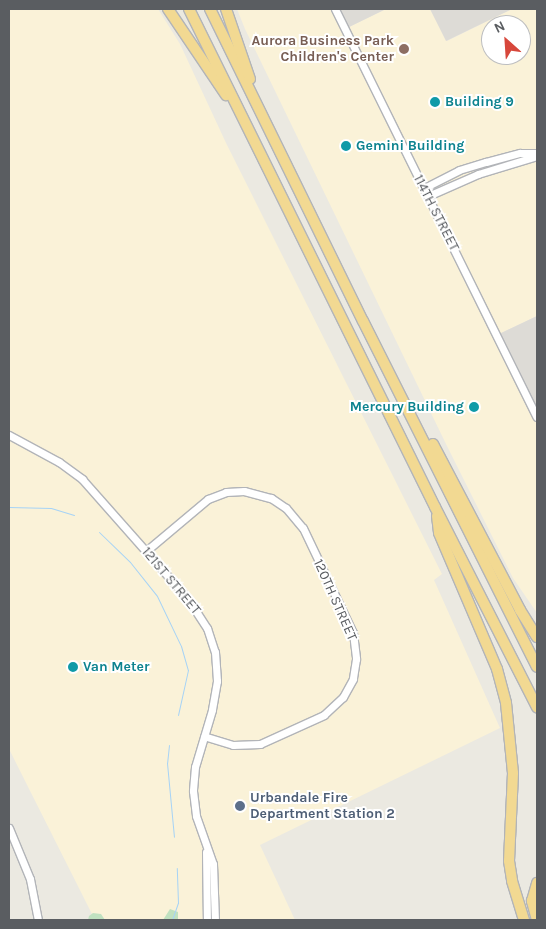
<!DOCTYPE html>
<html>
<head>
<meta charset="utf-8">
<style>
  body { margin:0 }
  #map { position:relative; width:546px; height:929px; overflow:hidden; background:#ebe9e1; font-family:Karla,sans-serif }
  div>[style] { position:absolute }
  .commercial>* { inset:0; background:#faf2d8 }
  .industrial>* { inset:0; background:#dddbd6 }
  .green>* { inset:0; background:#c0e1c0 }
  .stream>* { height:1px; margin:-0.5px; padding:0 0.5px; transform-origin:0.5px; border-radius:0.5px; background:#a6d3f6 }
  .roads { filter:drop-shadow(1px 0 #b2b4b8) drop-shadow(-1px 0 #b2b4b8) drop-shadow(0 1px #b2b4b8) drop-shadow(0 -1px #b2b4b8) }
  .minor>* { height:7px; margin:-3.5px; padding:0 3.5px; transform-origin:3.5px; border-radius:3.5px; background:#fff }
  .highway>* { height:10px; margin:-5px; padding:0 5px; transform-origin:5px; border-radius:5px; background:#f2d992 }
  .dots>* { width:14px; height:14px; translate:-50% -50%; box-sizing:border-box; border:2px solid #fff; border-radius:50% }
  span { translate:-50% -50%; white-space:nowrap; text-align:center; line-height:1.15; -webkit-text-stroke:4px #fff; paint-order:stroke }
  .education-label { font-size:14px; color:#785e54; font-weight:700 }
  .right { translate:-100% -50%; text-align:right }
  .culture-label { font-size:14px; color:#0d838f; font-weight:700 }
  .left { translate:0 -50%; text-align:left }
  .street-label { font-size:14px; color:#5a5d61 }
  .service-label { font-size:14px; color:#4e5e75; font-weight:700 }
  .frame { position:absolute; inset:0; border:10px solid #5a5d61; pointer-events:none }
  .north { position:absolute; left:481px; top:15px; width:50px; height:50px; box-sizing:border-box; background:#fff; border:1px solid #bdbec0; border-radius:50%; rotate:334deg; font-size:14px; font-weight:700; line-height:20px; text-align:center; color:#5a5d61 }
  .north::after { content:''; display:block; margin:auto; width:18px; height:22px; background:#d7473b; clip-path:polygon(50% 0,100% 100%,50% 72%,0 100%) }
</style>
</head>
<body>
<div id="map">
  <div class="commercial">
    <div style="clip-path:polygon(9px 9px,158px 9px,180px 44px,227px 145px,442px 574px,434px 580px,500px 728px,260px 845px,295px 920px,95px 920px,9px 749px)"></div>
    <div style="clip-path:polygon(evenodd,237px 9px,335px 9px,345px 29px,386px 9px,430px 9px,447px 41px,512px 9px,537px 9px,537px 316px,497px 335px,537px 417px,537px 613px,513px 578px,446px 444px,245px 29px,237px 9px,491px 25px,521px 25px,521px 55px,491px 55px,491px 25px)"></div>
  </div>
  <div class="industrial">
    <div style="clip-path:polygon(335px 9px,386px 9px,345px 29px)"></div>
    <div style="clip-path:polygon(430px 9px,512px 9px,446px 41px)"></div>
    <div style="clip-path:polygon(537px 316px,537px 417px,497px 335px)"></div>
  </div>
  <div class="green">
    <div style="clip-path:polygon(170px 909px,178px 912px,178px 920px,163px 920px)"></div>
    <div style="clip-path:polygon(93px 913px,101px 914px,105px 920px,88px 920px,89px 916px)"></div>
  </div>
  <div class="stream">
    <div style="left:9px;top:507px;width:42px;rotate:1.4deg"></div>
    <div style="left:51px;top:508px;width:24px;rotate:17deg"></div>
    <div style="left:99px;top:532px;width:43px;rotate:44.1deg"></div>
    <div style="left:130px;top:562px;width:43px;rotate:51.5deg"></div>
    <div style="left:157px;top:596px;width:55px;rotate:64.4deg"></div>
    <div style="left:181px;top:646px;width:25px;rotate:74deg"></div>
    <div style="left:188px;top:670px;width:46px;rotate:102.5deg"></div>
    <div style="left:169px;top:745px;width:18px;rotate:96deg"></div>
    <div style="left:167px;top:763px;width:74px;rotate:84.6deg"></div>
    <div style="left:172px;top:920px;width:18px;rotate:-71deg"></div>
    <div style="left:178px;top:903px;width:35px;rotate:-92deg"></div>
  </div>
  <div class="roads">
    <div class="minor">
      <div style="left:335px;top:9px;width:455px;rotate:63.7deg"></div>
      <div style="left:424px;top:188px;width:39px;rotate:-27deg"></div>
      <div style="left:459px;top:170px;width:28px;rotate:-17deg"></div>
      <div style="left:486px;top:162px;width:35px;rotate:-15deg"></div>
      <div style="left:520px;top:153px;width:17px"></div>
      <div style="left:428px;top:196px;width:55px;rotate:-23.7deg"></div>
      <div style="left:478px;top:174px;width:62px;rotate:-17deg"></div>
      <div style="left:9px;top:435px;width:57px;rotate:28.4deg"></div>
      <div style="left:59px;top:462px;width:29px;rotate:36deg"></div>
      <div style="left:82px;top:479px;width:160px;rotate:48.5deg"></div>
      <div style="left:188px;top:599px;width:35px;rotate:57deg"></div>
      <div style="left:207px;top:628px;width:25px;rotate:72deg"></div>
      <div style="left:215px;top:652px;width:29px;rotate:86deg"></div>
      <div style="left:217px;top:681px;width:29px;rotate:100deg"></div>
      <div style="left:212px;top:710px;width:59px;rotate:106.6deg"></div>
      <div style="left:195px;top:767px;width:24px;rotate:95deg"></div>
      <div style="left:193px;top:791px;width:25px;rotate:83deg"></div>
      <div style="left:196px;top:816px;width:51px;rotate:70.5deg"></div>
      <div style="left:213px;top:864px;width:56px;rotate:88deg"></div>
      <div style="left:146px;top:551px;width:81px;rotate:-40deg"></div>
      <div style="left:208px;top:499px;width:19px;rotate:-21deg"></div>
      <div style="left:226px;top:492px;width:18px;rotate:-3deg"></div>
      <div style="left:244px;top:491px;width:28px;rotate:15deg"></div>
      <div style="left:271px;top:498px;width:18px;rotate:34deg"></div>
      <div style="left:286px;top:508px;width:26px;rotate:50deg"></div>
      <div style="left:303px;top:528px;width:116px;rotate:64.5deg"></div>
      <div style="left:353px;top:633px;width:26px;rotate:83deg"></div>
      <div style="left:356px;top:659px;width:20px;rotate:99deg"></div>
      <div style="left:353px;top:679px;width:21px;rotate:119deg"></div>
      <div style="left:343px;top:697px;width:26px;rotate:137deg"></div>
      <div style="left:324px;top:715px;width:70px;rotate:155.6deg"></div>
      <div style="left:260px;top:744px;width:27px;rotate:178deg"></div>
      <div style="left:233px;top:745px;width:30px;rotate:-163deg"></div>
      <div style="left:9px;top:828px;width:55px;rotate:67.6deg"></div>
      <div style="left:30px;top:879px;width:42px;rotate:79deg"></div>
      <div style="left:206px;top:852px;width:68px;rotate:89.2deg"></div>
    </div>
    <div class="highway">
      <div style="left:168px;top:9px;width:104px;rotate:56deg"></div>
      <div style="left:189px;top:9px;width:555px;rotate:63.71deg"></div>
      <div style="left:435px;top:507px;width:225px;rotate:63deg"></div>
      <div style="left:210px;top:9px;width:347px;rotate:63.9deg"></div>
      <div style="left:363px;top:321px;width:387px;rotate:63.3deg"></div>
      <div style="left:226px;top:9px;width:74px;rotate:71.1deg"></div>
      <div style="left:433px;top:444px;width:187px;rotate:62.3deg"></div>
      <div style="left:520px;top:610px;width:32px;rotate:58deg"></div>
      <div style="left:437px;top:516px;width:17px;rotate:83deg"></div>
      <div style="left:439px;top:533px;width:148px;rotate:66.9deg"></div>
      <div style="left:497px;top:669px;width:35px;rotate:75deg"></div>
      <div style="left:506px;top:703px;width:70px;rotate:84.3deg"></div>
      <div style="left:513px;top:773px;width:88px;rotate:92.6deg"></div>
      <div style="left:509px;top:861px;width:20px;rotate:81deg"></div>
      <div style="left:512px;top:881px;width:41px;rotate:72.9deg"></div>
      <div style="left:537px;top:920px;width:20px;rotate:-105deg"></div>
      <div style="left:532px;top:901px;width:19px;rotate:-74deg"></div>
    </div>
  </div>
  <div class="dots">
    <div style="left:404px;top:49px;background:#8d6e63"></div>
    <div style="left:435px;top:102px;background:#0f9aa8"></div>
    <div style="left:346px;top:146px;background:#0f9aa8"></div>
    <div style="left:474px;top:407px;background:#0f9aa8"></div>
    <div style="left:73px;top:667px;background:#0f9aa8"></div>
    <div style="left:240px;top:806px;background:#5c6f8a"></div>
  </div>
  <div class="education-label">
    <span class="right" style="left:394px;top:49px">Aurora Business Park<br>Children's Center</span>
  </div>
  <div class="culture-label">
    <span class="left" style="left:445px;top:102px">Building 9</span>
    <span class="left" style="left:356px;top:146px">Gemini Building</span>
    <span class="right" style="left:464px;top:407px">Mercury Building</span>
    <span class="left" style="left:83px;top:667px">Van Meter</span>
  </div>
  <div class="street-label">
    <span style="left:436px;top:213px;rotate:63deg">114TH STREET</span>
    <span style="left:171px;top:581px;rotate:50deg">121ST STREET</span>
    <span style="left:335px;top:600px;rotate:66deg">120TH STREET</span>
  </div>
  <div class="service-label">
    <span class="left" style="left:250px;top:806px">Urbandale Fire<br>Department Station 2</span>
  </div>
  <div class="frame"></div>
  <div class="north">N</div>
</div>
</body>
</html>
